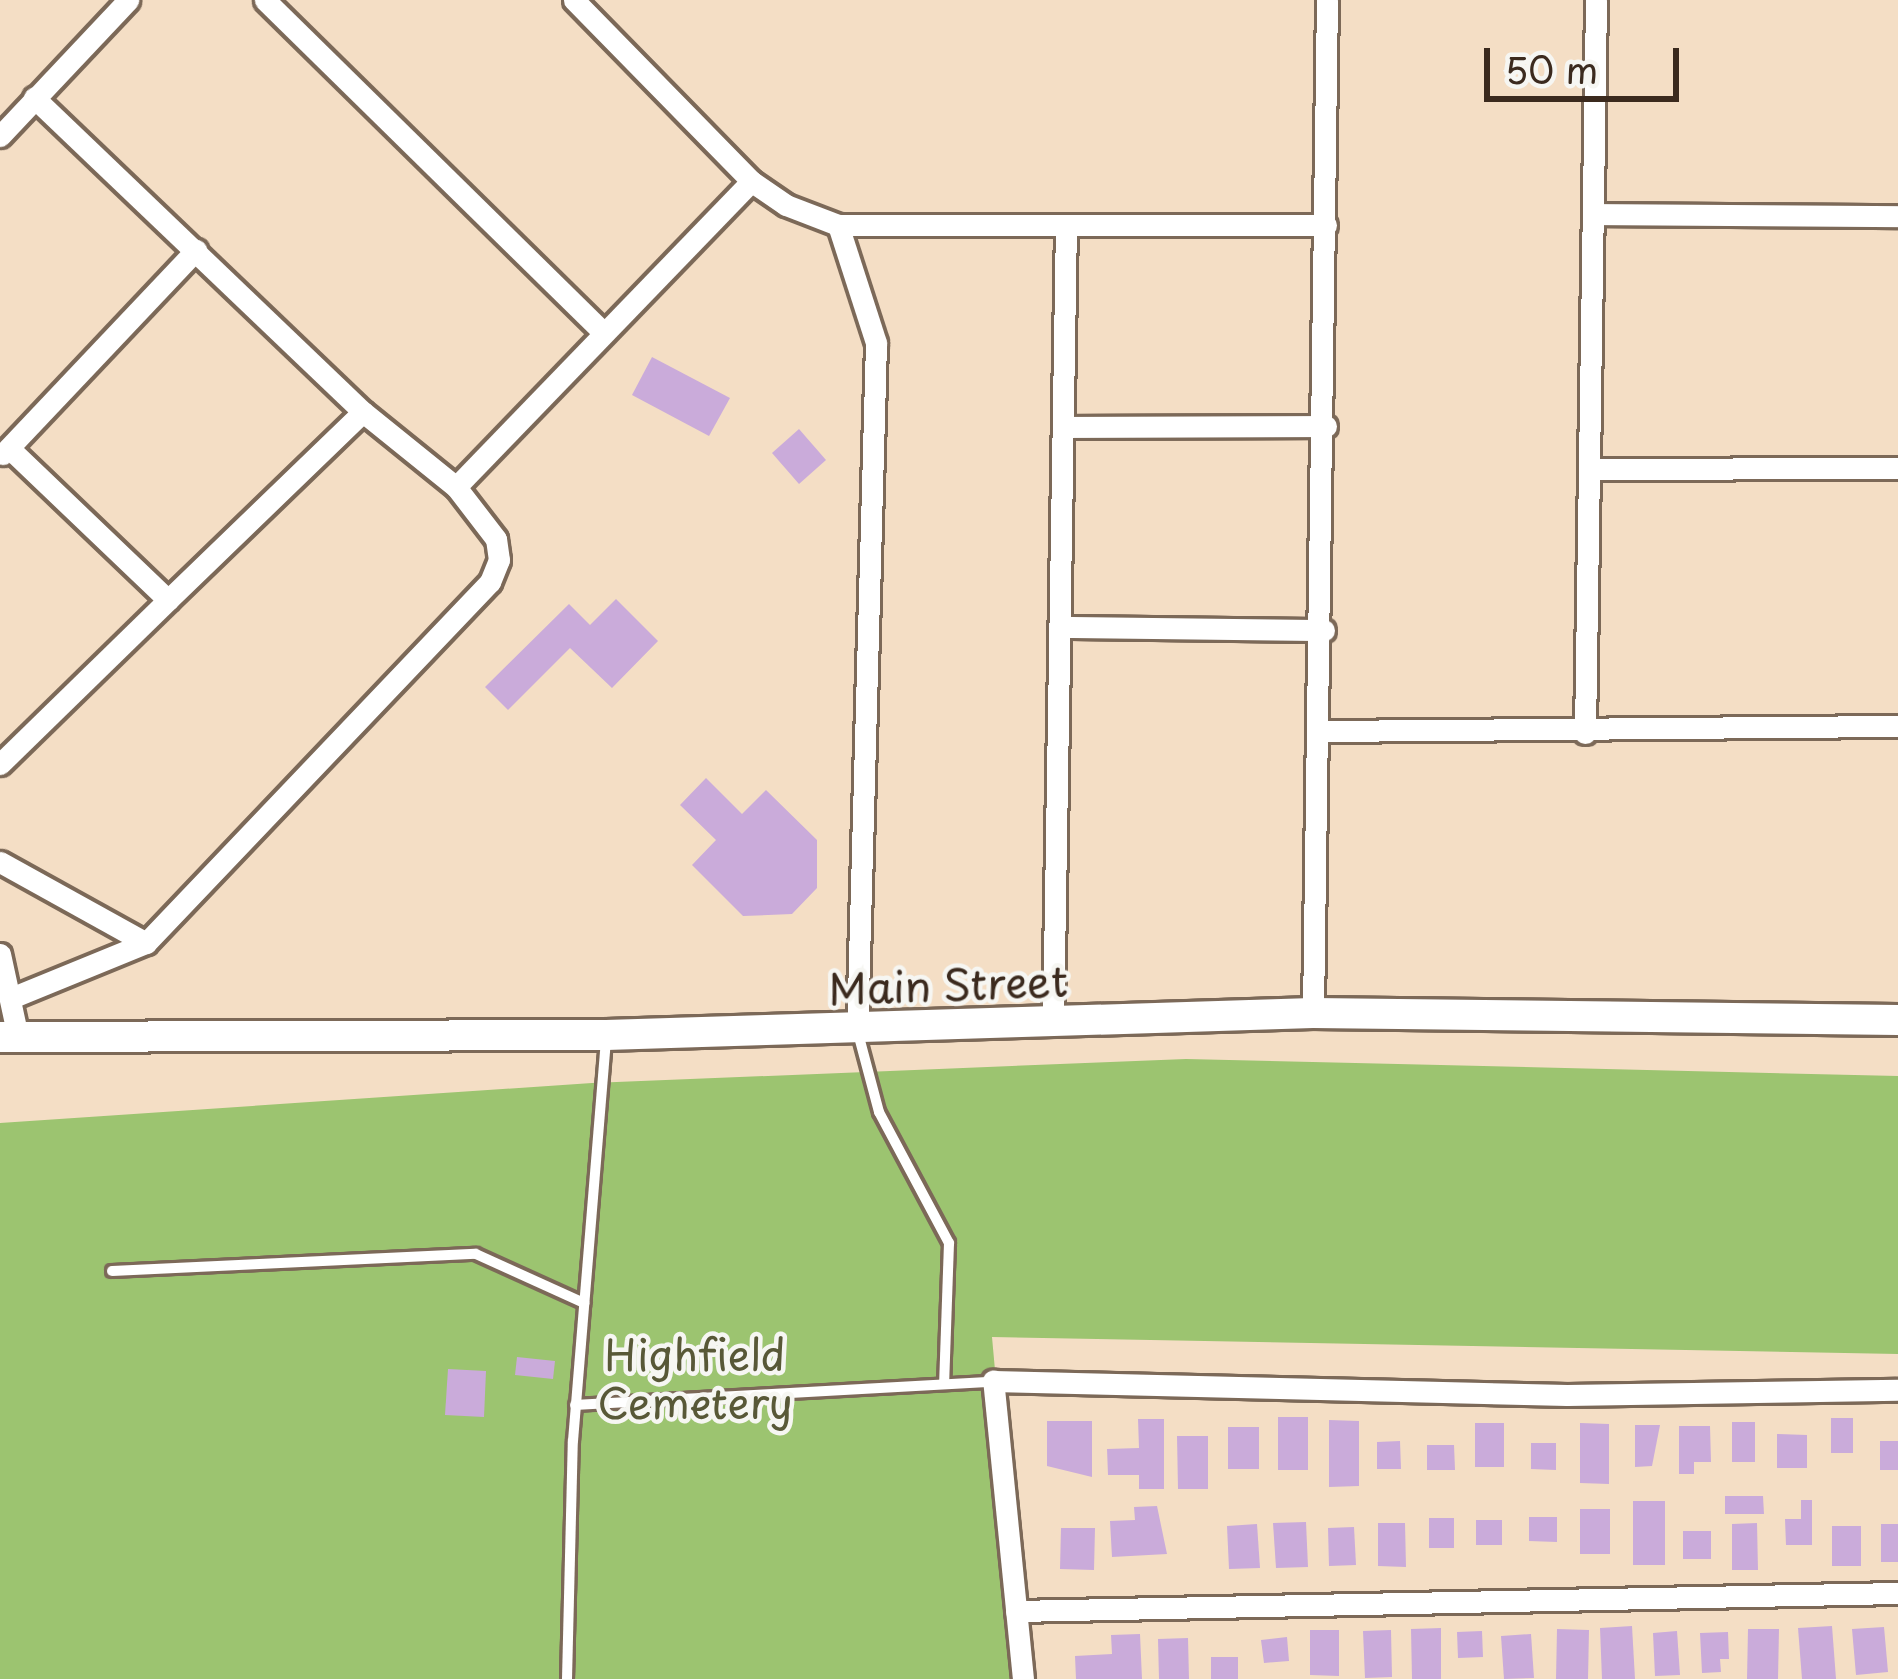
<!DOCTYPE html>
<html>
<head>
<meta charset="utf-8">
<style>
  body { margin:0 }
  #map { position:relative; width:1898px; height:1679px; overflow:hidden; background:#f4dec5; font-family:"Playpen Sans",sans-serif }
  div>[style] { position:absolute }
  .green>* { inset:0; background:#9cc470 }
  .building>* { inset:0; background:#caabda }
  .roads { filter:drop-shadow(3px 0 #7c6958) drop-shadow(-3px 0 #7c6958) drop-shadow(0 3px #7c6958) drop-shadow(0 -3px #7c6958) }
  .lane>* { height:10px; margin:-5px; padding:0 5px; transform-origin:5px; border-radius:5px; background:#fff }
  .street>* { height:21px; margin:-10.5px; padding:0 10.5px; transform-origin:10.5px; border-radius:10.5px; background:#fff }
  .secondary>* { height:30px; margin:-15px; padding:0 15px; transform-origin:15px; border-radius:15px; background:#fff }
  span { translate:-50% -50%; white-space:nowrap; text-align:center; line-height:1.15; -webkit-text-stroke:9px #f6f6f2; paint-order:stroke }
  .street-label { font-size:42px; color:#3b2a1e }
  .park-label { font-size:42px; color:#585837 }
  .scale { position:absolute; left:1484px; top:48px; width:195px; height:54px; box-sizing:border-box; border:6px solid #3b2a1e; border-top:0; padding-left:15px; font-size:36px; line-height:42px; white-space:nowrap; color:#3b2a1e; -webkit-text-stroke:9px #f6f6f2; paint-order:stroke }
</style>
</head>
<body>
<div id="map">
  <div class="green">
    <div style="clip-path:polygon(1186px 1059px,1898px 1076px,1898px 1354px,992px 1337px,1023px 1679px,0 1679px,0 1123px,592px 1083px)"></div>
  </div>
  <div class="building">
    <div style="clip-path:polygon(652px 357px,730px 398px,709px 436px,632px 395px)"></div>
    <div style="clip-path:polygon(799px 429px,826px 460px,799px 484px,772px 453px)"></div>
    <div style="clip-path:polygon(616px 599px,658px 641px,612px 688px,570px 648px,508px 710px,485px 687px,569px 604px,590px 625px)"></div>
    <div style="clip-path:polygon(706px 778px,742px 814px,766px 790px,817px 840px,817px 888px,792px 914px,743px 916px,692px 865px,716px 840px,680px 805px)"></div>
    <div style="clip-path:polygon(517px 1357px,555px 1361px,553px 1379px,515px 1375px)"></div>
    <div style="clip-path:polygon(448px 1369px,486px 1371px,484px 1417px,445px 1415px)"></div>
    <div style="clip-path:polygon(1278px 1417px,1308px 1417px,1308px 1470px,1278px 1470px)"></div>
    <div style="clip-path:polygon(1831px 1418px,1853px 1418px,1853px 1453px,1831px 1453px)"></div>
    <div style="clip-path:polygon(1138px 1419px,1164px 1419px,1164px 1489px,1139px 1489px,1139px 1475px,1108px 1475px,1107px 1449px,1139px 1448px)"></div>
    <div style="clip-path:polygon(1329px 1420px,1359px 1421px,1359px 1486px,1329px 1487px)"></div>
    <div style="clip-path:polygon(1047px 1421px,1092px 1421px,1092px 1477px,1047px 1466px)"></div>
    <div style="clip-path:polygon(1732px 1422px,1755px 1422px,1755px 1462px,1732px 1462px)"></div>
    <div style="clip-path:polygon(1475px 1423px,1504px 1423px,1504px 1467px,1475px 1467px)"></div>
    <div style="clip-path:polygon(1580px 1423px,1609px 1424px,1609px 1484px,1580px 1483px)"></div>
    <div style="clip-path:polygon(1635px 1425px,1660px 1425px,1652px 1466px,1635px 1467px)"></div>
    <div style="clip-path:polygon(1679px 1426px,1710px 1426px,1711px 1462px,1694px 1462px,1694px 1474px,1679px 1474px)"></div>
    <div style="clip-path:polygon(1228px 1427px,1259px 1427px,1259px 1469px,1228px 1469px)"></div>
    <div style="clip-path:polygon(1777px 1434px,1807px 1435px,1807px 1468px,1777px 1468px)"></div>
    <div style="clip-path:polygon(1177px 1436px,1208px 1436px,1208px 1489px,1178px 1489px)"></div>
    <div style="clip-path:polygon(1400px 1441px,1401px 1469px,1377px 1469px,1377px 1442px)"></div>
    <div style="clip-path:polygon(1880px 1441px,1898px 1441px,1898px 1470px,1880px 1470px)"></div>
    <div style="clip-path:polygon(1531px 1443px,1556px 1443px,1556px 1470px,1531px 1469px)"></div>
    <div style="clip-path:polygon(1427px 1445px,1454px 1445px,1455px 1470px,1427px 1470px)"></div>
    <div style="clip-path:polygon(1725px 1496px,1763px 1496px,1764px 1514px,1725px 1514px)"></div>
    <div style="clip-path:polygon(1801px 1500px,1812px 1500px,1812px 1545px,1786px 1545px,1785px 1519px,1801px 1519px)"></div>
    <div style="clip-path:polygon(1633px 1501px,1665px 1501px,1665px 1565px,1633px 1565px)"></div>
    <div style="clip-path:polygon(1157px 1506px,1167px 1554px,1112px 1557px,1110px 1521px,1135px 1520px,1134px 1507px)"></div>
    <div style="clip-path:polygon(1580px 1509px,1610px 1509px,1610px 1554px,1580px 1554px)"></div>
    <div style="clip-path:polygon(1529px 1517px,1557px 1517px,1557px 1542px,1529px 1541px)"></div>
    <div style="clip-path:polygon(1429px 1518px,1454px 1518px,1454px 1548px,1429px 1548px)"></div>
    <div style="clip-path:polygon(1476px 1520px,1502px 1520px,1502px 1545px,1476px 1545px)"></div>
    <div style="clip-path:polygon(1306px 1522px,1308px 1567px,1276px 1568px,1273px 1523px)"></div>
    <div style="clip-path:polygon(1378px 1523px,1405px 1523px,1406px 1567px,1378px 1566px)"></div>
    <div style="clip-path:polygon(1757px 1523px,1758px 1570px,1732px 1570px,1732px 1524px)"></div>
    <div style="clip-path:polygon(1257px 1524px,1260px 1568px,1229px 1569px,1227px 1526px)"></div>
    <div style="clip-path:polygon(1881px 1524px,1898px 1524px,1898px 1562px,1881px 1562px)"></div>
    <div style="clip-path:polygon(1832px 1526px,1861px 1526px,1861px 1566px,1832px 1566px)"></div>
    <div style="clip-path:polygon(1354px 1527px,1356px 1565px,1329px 1566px,1328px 1528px)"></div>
    <div style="clip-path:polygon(1061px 1528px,1095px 1528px,1094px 1570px,1060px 1569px)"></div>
    <div style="clip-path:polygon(1683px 1531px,1711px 1531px,1711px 1559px,1683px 1559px)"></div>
    <div style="clip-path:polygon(1632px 1626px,1635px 1679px,1602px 1679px,1600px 1628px)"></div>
    <div style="clip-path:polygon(1832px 1626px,1836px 1679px,1802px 1679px,1798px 1628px)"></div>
    <div style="clip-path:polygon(1884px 1627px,1888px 1672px,1856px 1675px,1852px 1629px)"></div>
    <div style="clip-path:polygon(1441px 1628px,1441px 1679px,1412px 1679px,1411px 1629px)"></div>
    <div style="clip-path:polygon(1557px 1629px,1589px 1630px,1588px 1679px,1556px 1679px)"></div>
    <div style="clip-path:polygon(1748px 1629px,1779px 1629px,1778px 1679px,1747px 1679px)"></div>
    <div style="clip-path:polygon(1310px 1630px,1339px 1630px,1339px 1676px,1310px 1675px)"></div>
    <div style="clip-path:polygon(1391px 1630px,1392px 1677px,1365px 1678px,1363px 1631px)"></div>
    <div style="clip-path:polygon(1482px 1631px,1483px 1657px,1458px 1658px,1457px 1632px)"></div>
    <div style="clip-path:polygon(1677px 1631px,1680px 1675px,1655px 1676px,1653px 1633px)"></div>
    <div style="clip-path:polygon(1728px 1632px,1729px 1659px,1720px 1659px,1721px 1672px,1702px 1673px,1700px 1633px)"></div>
    <div style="clip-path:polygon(1140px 1634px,1142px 1679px,1076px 1679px,1075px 1656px,1112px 1654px,1111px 1635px)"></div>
    <div style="clip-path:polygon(1531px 1634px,1534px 1678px,1504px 1679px,1501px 1636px)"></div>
    <div style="clip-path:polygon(1287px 1637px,1289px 1661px,1264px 1663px,1261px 1640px)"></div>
    <div style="clip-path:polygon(1188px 1638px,1189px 1679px,1159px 1679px,1158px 1639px)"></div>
    <div style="clip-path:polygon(1211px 1657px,1238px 1657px,1238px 1679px,1211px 1679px)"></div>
  </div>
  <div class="roads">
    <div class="lane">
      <div style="left:858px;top:1033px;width:82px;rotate:75.1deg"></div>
      <div style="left:879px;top:1112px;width:149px;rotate:61.9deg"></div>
      <div style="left:949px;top:1243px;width:140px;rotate:92deg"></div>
      <div style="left:112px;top:1271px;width:364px;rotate:-2.7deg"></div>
      <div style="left:476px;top:1254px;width:119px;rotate:24.4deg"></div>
      <div style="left:575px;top:1405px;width:417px;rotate:-3.2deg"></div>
      <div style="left:567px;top:1679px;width:238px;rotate:-88.6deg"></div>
      <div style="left:573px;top:1441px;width:406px;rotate:-85.3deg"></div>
    </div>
    <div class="street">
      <div style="left:265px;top:0;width:471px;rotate:44.5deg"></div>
      <div style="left:574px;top:0;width:253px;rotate:45.6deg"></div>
      <div style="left:751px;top:181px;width:42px;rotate:34.4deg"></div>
      <div style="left:786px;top:205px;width:56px;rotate:21deg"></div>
      <div style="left:838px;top:225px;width:488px"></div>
      <div style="left:0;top:136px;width:187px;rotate:-46.7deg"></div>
      <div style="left:1596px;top:214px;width:302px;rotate:0.4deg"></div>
      <div style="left:838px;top:225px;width:124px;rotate:72.1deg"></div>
      <div style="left:876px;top:343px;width:687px;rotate:91.58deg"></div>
      <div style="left:1067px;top:427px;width:259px;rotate:-0.2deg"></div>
      <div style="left:9px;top:448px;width:220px;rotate:43.7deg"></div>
      <div style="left:168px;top:600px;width:271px;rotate:-44deg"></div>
      <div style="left:3px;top:454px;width:281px;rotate:-46.6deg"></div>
      <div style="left:1591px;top:469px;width:307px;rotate:-0.2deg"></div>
      <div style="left:456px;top:487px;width:425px;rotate:-46deg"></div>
      <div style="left:1062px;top:627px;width:262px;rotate:0.7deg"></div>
      <div style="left:1323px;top:731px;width:575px;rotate:-0.5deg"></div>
      <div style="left:1585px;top:733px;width:733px;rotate:-89.14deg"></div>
      <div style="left:0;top:764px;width:235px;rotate:-44.3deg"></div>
      <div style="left:0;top:862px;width:167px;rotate:29deg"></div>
      <div style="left:0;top:954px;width:85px;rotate:77.8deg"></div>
      <div style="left:11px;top:998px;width:146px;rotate:-22.2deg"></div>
      <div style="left:146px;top:943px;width:499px;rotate:-46.4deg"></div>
      <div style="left:490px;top:582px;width:24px;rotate:-68deg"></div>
      <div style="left:499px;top:560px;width:21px;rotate:-98deg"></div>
      <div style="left:496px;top:539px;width:66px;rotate:-127.6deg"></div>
      <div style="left:456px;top:487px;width:119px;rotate:-141.1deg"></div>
      <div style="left:363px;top:412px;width:455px;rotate:-136.3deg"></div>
      <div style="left:1313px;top:1013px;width:1013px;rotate:-89.21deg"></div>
      <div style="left:1053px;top:1024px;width:798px;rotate:-89.07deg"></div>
      <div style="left:1016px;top:1611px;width:882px;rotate:-1.17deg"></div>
      <div style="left:1023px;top:1679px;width:300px;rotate:-95.7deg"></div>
      <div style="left:993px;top:1381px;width:574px;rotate:1.4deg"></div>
      <div style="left:1567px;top:1395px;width:331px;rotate:-0.9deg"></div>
    </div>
    <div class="secondary">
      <div style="left:0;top:1037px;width:606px;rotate:-0.19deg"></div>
      <div style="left:606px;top:1035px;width:707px;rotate:-1.78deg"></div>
      <div style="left:1313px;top:1013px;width:585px;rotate:0.69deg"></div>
    </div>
  </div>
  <div class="street-label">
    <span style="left:948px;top:984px;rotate:-2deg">Main Street</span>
  </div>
  <div class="park-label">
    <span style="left:695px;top:1378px">Highfield<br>Cemetery</span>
  </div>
  <div class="scale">50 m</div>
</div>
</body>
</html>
